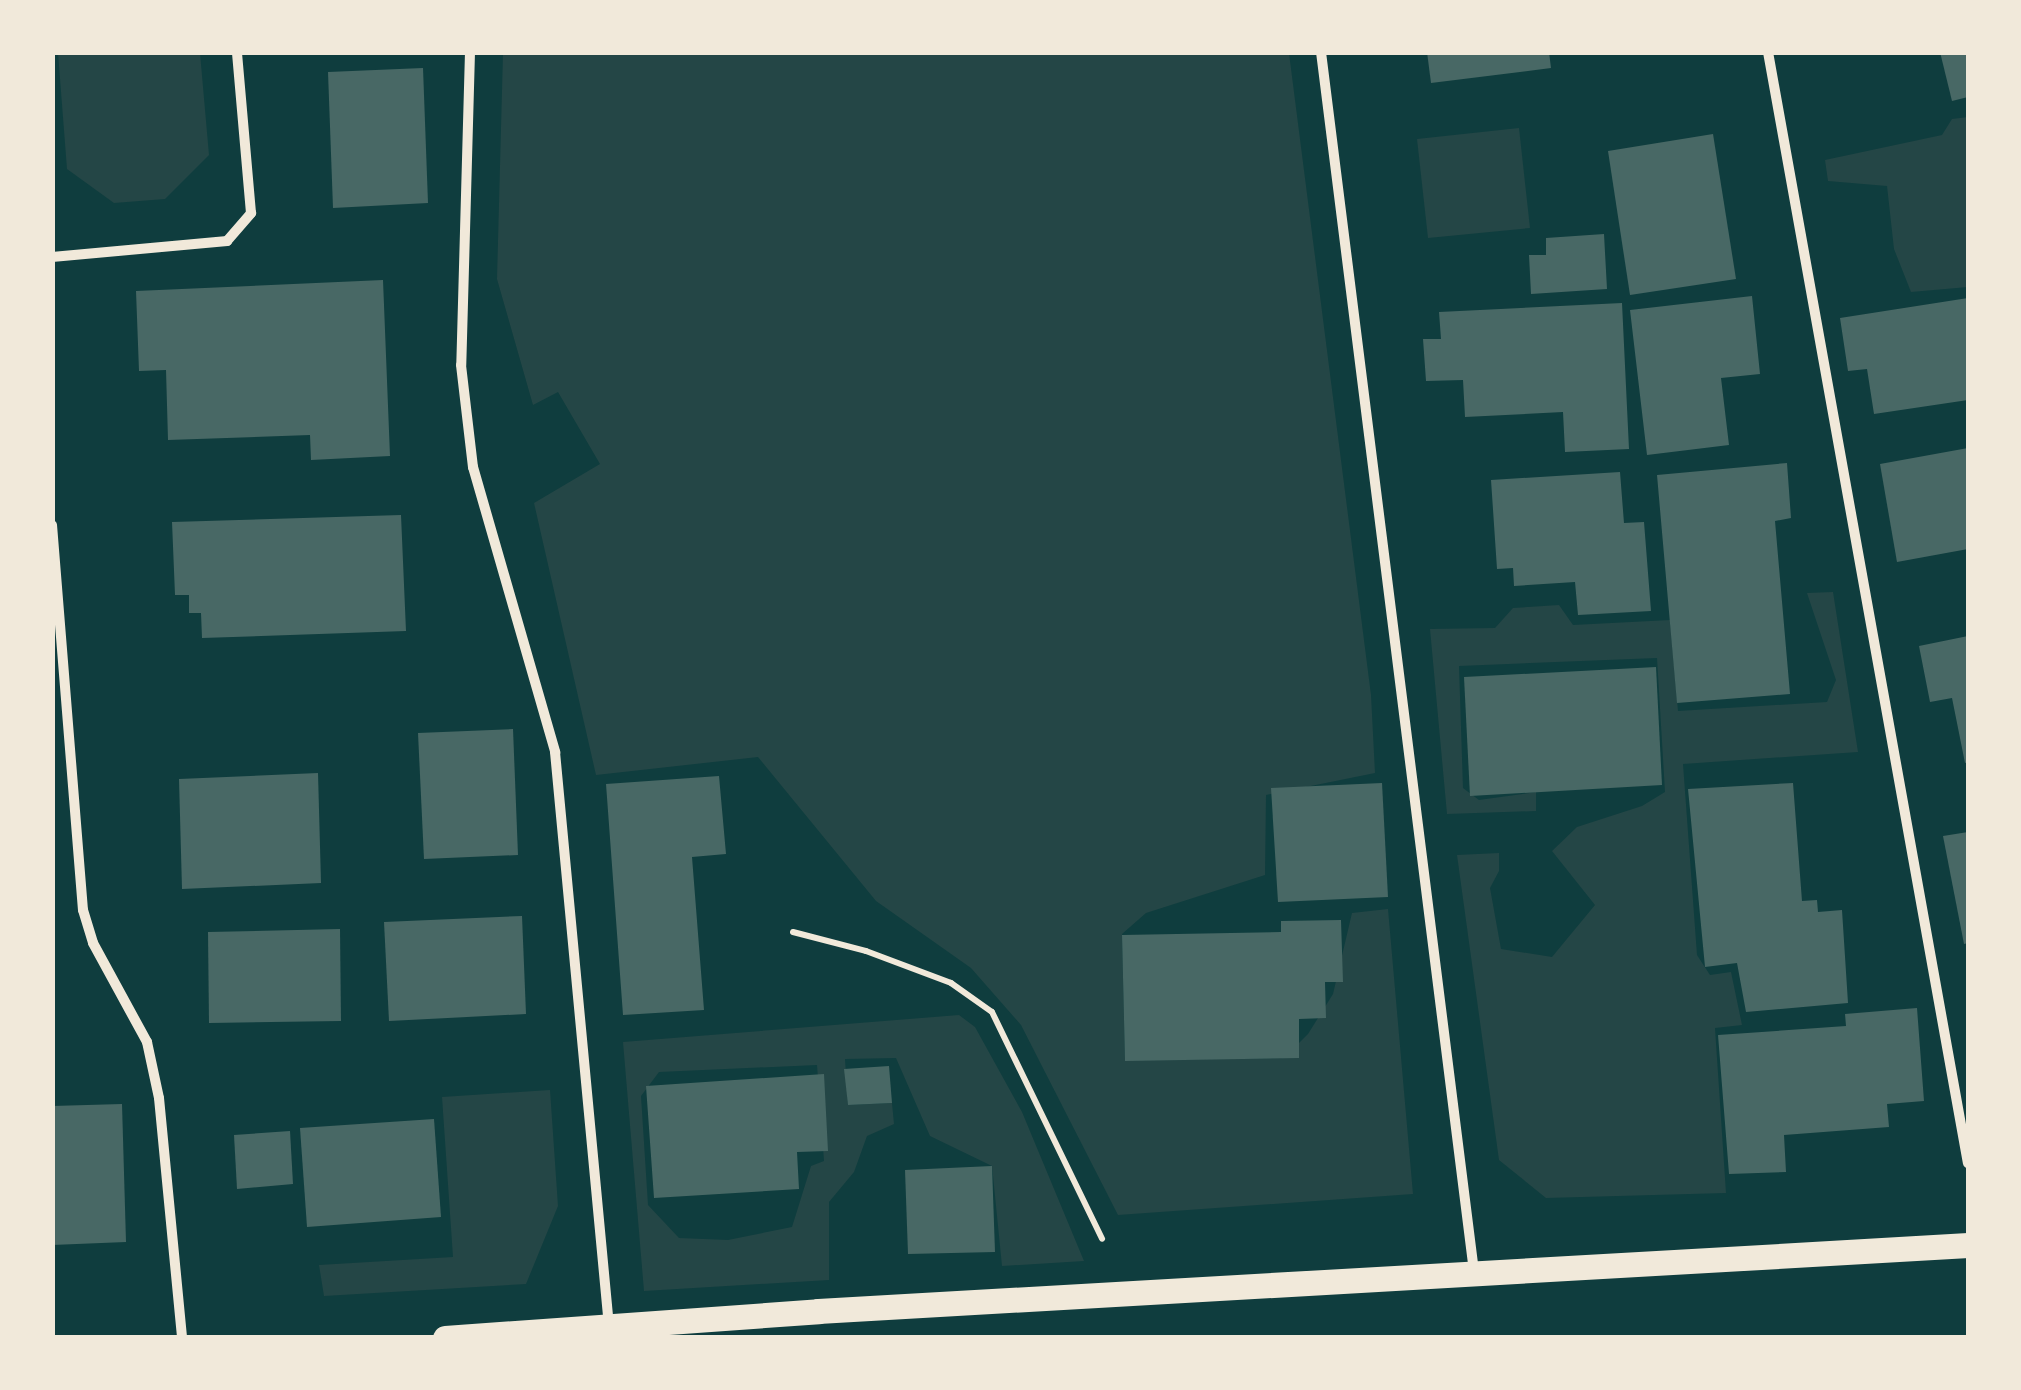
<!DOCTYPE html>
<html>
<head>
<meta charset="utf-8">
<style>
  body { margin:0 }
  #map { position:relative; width:2021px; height:1390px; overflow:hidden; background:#0f3d3e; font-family:Cabin,sans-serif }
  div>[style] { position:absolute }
  .green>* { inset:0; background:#244646 }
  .building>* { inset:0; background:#486865 }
  .path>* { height:6px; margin:-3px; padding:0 3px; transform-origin:3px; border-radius:3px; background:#f1e9da }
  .minor>* { height:10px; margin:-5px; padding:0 5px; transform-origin:5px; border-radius:5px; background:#f1e9da }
  .primary>* { height:25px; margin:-12.5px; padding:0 12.5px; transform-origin:12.5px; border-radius:12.5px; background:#f1e9da }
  span { translate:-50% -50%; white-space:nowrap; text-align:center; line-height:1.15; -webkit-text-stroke:8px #f1e9da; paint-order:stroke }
  .frame { position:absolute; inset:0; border:55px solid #f1e9da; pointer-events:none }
</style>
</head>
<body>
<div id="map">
  <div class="green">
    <div style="clip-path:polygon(58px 53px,200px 53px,209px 155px,165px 199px,114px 203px,67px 169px)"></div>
    <div style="clip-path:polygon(503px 53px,1289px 53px,1371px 695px,1375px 773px,1266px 795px,1265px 875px,1146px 913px,1122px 934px,1125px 1060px,1284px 1058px,1308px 1034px,1333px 994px,1352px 913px,1388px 909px,1413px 1194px,1118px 1215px,1021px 1025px,971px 968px,876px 901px,758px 757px,596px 775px,534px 503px,600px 464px,558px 392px,533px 405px,497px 279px)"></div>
    <div style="clip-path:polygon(1968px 117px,1968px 287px,1911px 292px,1894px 249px,1887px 186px,1828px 181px,1825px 160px,1942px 135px,1952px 119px)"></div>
    <div style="clip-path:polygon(1519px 128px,1530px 228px,1428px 238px,1417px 139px)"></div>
    <div style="clip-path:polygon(1833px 592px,1858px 752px,1683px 764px,1697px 955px,1710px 975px,1731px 972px,1742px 1025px,1715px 1028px,1726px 1193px,1546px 1198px,1499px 1160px,1457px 855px,1499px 853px,1499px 871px,1490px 888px,1501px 949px,1552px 957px,1595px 905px,1552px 851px,1577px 827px,1642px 806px,1665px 792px,1657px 658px,1459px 666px,1463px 788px,1479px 800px,1536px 792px,1536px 811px,1447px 814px,1430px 629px,1495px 628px,1513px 608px,1559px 605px,1573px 625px,1670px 620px,1678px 711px,1827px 702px,1836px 680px,1807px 593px)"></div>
    <div style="clip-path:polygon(evenodd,959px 1015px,975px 1027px,1022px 1112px,1084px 1261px,1002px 1266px,992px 1166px,930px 1136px,896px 1058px,845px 1059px,848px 1105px,892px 1103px,894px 1124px,867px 1136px,854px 1172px,829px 1202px,829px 1280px,644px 1291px,623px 1042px,959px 1015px,817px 1065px,824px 1161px,811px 1166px,792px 1227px,728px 1240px,679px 1238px,648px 1205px,641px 1096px,659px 1072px,817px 1065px)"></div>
    <div style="clip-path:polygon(550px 1090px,558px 1206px,526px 1284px,324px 1296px,319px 1265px,453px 1257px,442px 1097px)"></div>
  </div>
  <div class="building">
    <div style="clip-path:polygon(1427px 52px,1549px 52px,1551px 68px,1431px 83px)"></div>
    <div style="clip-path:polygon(1940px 52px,1968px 52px,1968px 97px,1952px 101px)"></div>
    <div style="clip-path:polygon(423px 68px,428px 203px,333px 208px,328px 72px)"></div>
    <div style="clip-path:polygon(1713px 134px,1736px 279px,1630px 295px,1608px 151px)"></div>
    <div style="clip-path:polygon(1604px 234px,1607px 289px,1531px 294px,1529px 255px,1546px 255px,1546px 238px)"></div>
    <div style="clip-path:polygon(383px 280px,390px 456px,311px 460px,310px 435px,168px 440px,166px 370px,139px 371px,136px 291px)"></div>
    <div style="clip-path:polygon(1752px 296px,1760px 374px,1721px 378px,1729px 445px,1647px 455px,1630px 310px)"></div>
    <div style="clip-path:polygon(1968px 298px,1968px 400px,1874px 414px,1867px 369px,1848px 371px,1840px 318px)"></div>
    <div style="clip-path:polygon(1622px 303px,1629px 449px,1565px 452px,1563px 412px,1465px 417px,1463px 380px,1426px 381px,1423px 339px,1441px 339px,1439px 312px)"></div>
    <div style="clip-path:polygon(1968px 448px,1968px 549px,1897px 562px,1880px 464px)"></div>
    <div style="clip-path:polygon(1787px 463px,1791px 518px,1775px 521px,1790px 694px,1677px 703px,1657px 475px)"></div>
    <div style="clip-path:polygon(1620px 472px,1624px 523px,1644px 522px,1651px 611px,1578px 615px,1575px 582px,1514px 586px,1513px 568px,1497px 569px,1491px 480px)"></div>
    <div style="clip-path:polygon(401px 515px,406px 631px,202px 638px,201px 613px,189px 613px,189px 595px,175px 595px,172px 522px)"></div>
    <div style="clip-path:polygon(1968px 636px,1968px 762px,1965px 763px,1952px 698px,1930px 702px,1919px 646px)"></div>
    <div style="clip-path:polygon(1656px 667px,1662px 785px,1470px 796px,1464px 677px)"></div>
    <div style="clip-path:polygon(513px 729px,518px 855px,424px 859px,418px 733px)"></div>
    <div style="clip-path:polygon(318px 773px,321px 883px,182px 889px,179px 779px)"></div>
    <div style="clip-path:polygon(719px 776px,726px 854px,692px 857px,704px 1010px,623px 1015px,606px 784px)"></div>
    <div style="clip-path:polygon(1382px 783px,1388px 897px,1278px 902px,1271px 788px)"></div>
    <div style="clip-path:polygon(1793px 783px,1802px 901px,1817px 900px,1818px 912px,1842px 910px,1848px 1003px,1746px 1012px,1737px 963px,1705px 967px,1688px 789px)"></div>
    <div style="clip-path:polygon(1968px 832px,1968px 943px,1964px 944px,1943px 836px)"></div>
    <div style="clip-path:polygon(522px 916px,526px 1014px,389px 1021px,384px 922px)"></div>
    <div style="clip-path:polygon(1341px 920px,1343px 982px,1325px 982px,1326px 1018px,1299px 1019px,1299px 1058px,1125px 1061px,1122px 935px,1281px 932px,1281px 921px)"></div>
    <div style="clip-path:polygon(340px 929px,341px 1021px,209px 1023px,208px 932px)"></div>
    <div style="clip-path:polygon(1917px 1008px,1924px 1101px,1887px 1104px,1889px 1127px,1784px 1135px,1786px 1172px,1729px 1174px,1718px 1035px,1846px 1026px,1845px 1014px)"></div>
    <div style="clip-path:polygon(889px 1066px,892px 1103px,848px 1105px,844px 1069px)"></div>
    <div style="clip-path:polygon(824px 1074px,828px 1151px,797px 1152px,799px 1189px,654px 1198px,646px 1086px)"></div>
    <div style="clip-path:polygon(122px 1104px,126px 1242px,52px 1245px,52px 1106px)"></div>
    <div style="clip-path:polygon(434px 1119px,441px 1217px,307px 1227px,300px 1128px)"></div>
    <div style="clip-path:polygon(290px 1131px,293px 1184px,237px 1189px,234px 1135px)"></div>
    <div style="clip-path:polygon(992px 1166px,995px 1252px,908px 1254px,905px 1170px)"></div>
  </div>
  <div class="path">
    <div style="left:793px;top:932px;width:75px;rotate:14.6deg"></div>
    <div style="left:866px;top:951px;width:91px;rotate:20.6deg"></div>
    <div style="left:951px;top:983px;width:50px;rotate:35.3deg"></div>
    <div style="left:992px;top:1012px;width:252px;rotate:64.1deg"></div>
  </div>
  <div class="minor">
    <div style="left:470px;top:52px;width:313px;rotate:91.6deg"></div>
    <div style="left:461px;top:365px;width:103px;rotate:83.3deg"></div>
    <div style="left:473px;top:467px;width:297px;rotate:73.9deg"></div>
    <div style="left:555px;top:752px;width:577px;rotate:84.63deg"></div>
    <div style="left:1321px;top:52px;width:1230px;rotate:82.85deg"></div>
    <div style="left:1768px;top:52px;width:1129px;rotate:79.8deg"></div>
    <div style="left:52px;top:257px;width:176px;rotate:-5.2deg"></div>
    <div style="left:227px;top:241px;width:37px;rotate:-49deg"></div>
    <div style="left:251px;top:213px;width:162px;rotate:-95deg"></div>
    <div style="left:52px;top:525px;width:386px;rotate:85.4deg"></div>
    <div style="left:83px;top:910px;width:34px;rotate:73deg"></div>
    <div style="left:93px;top:943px;width:113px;rotate:61.4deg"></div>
    <div style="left:147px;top:1042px;width:57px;rotate:77.9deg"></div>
    <div style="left:159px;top:1098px;width:241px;rotate:84.5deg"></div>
  </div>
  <div class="primary">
    <div style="left:445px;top:1338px;width:374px;rotate:-4.1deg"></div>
    <div style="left:818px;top:1311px;width:1152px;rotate:-3.28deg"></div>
  </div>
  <div class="frame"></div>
</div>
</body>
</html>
